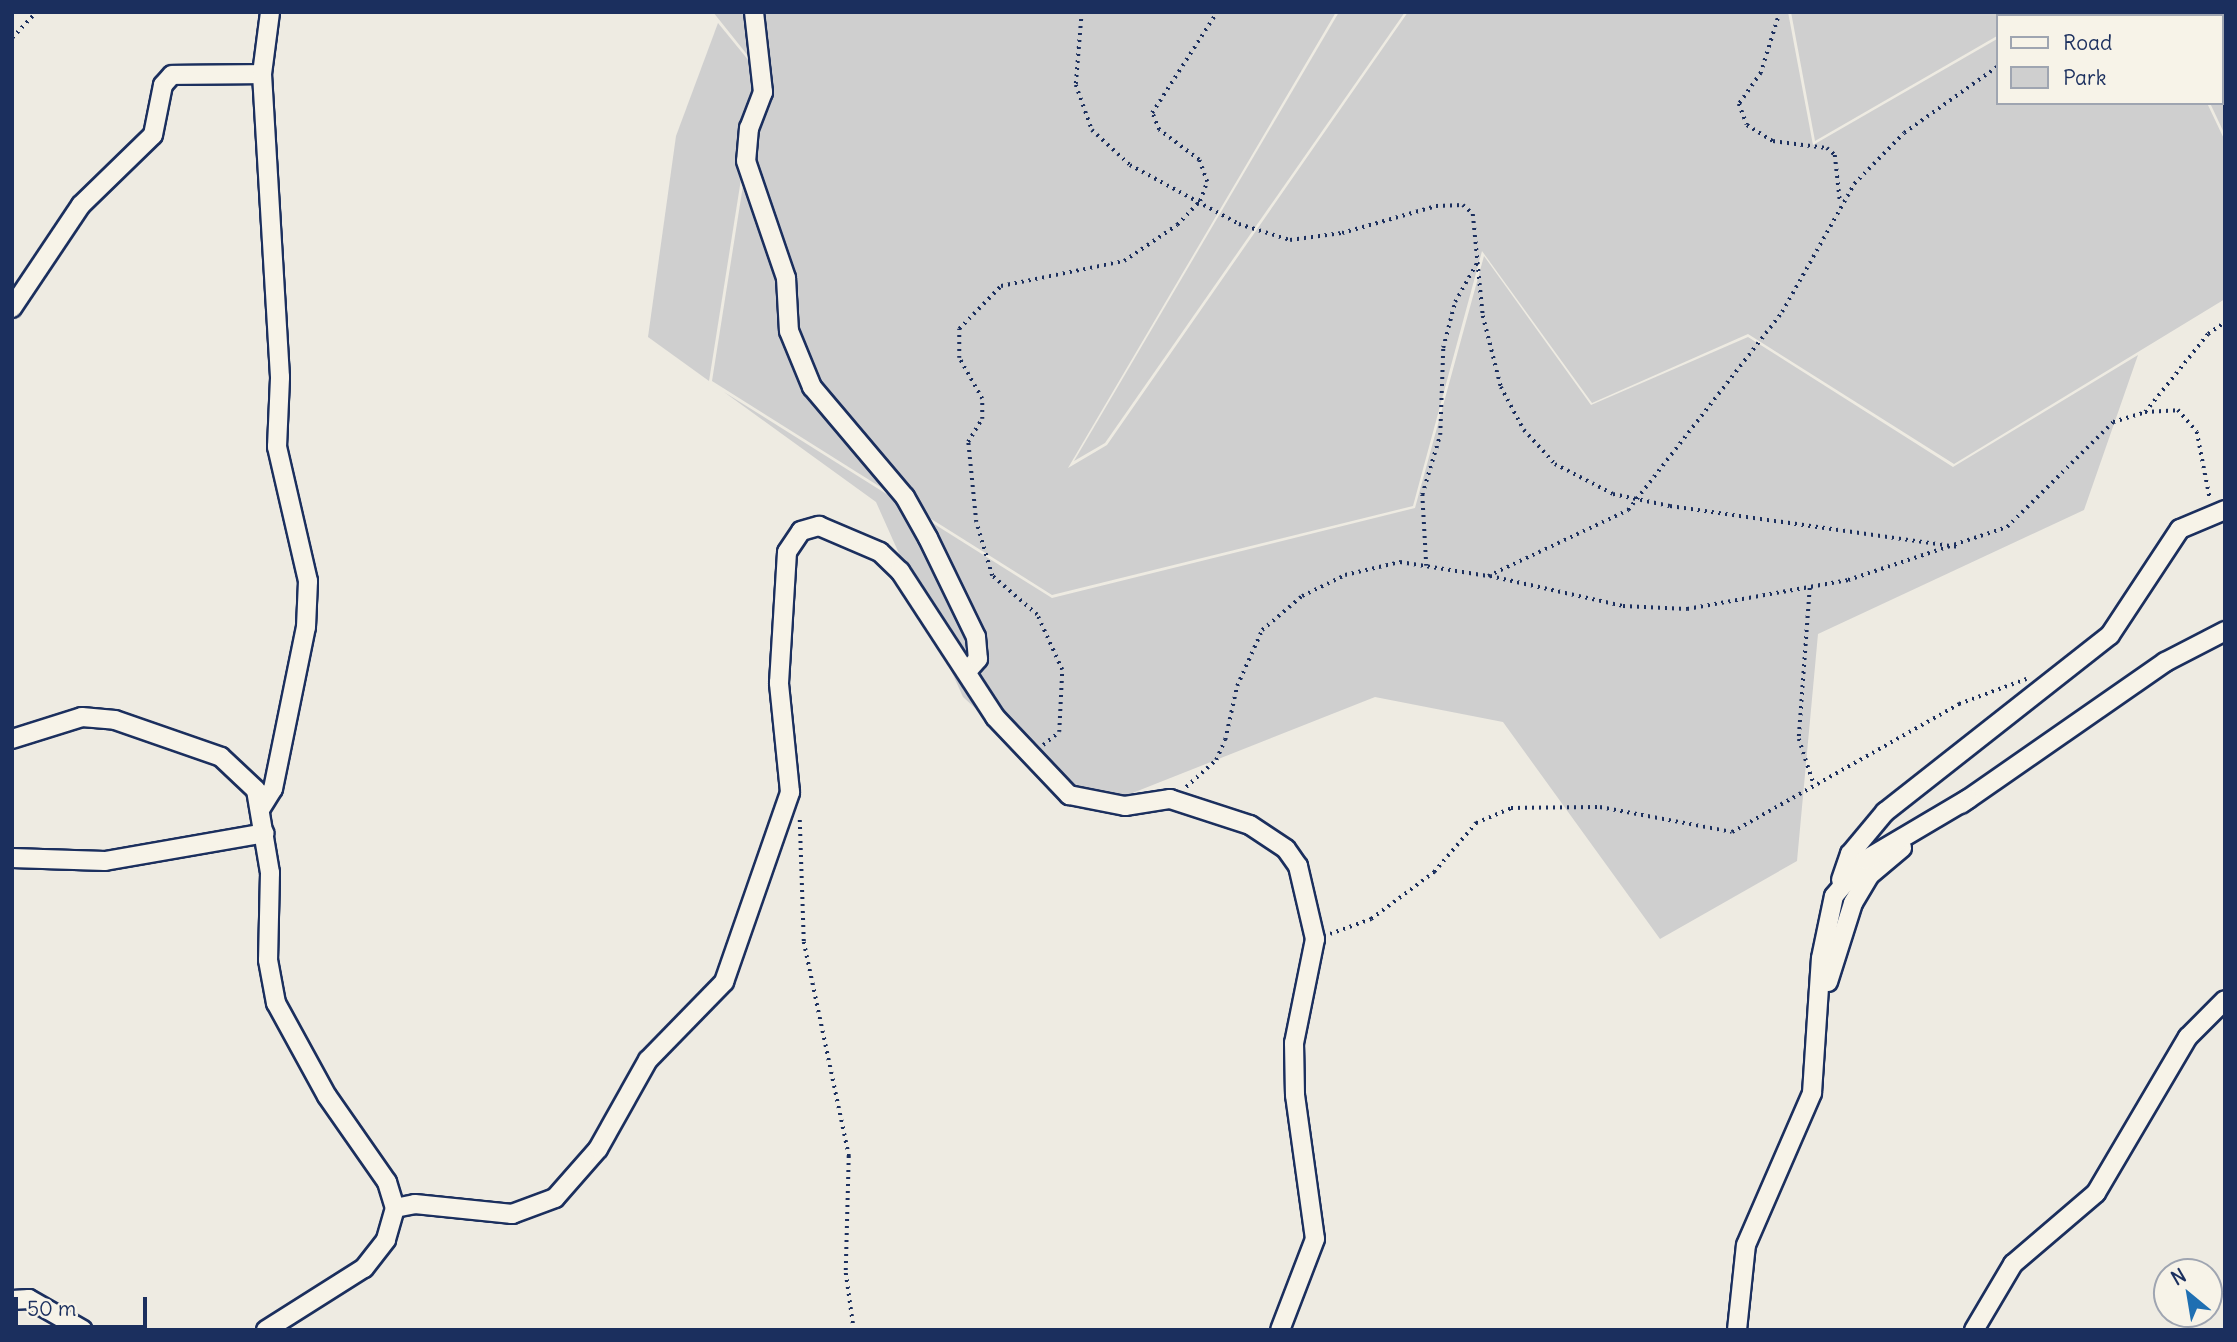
<!DOCTYPE html>
<html>
<head>
<meta charset="utf-8">
<style>
  body { margin:0 }
  #map { position:relative; width:2237px; height:1342px; overflow:hidden; background:#eeebe2; font-family:Delius,sans-serif }
  div>[style] { position:absolute }
  .green>* { inset:0; background:#cfcfcf }
  .path>* { height:3.5px; margin-top:-1.75px; transform-origin:0; background:repeating-linear-gradient(90deg,#1b2f5e 0 2px,transparent 0 7px) }
  .roads { filter:drop-shadow(2px 0 #1b2f5e) drop-shadow(-2px 0 #1b2f5e) drop-shadow(0 2px #1b2f5e) drop-shadow(0 -2px #1b2f5e) }
  .minor>* { height:18px; margin:-9px; padding:0 9px; transform-origin:9px; border-radius:9px; background:#f7f3e8 }
  span { translate:-50% -50%; white-space:nowrap; text-align:center; line-height:1.15; -webkit-text-stroke:5px #f7f3e8; paint-order:stroke }
  .frame { position:absolute; inset:0; border:14px solid #1b2f5e; pointer-events:none }
  .legend { position:absolute; left:1996px; top:14px; width:228px; height:91px; box-sizing:border-box; background:#f7f3e8; border:2px solid #9fa5b1; margin:0; padding:9px 12px; list-style:none; font-size:21px; color:#1b2f5e }
  .legend li { display:flex; align-items:center; gap:14px; height:35px }
  .legend b { width:35px; border:2px solid #9fa5b1 }
  .north { position:absolute; left:2153px; top:1258px; width:70px; height:70px; box-sizing:border-box; background:#f7f3e8; border:2px solid #9fa5b1; border-radius:50%; rotate:330deg; font-size:19px; font-weight:700; line-height:28px; text-align:center; color:#1b2f5e }
  .north::after { content:''; display:block; margin:auto; width:24px; height:32px; background:#1f6fb2; clip-path:polygon(50% 0,100% 100%,50% 72%,0 100%) }
  .scale { position:absolute; left:14px; top:1297px; width:133px; height:32px; box-sizing:border-box; border:4px solid #1b2f5e; border-top:0; padding-left:9px; font-size:21px; line-height:24px; white-space:nowrap; color:#1b2f5e; -webkit-text-stroke:5px #f7f3e8; paint-order:stroke }
</style>
</head>
<body>
<div id="map">
  <div class="green">
    <div style="clip-path:polygon(713px 12px,1336px 12px,1068px 468px,1107px 445px,1408px 12px,1788px 12px,1813px 145px,1997px 39px,1997px 103px,2207px 103px,2225px 141px,2225px 299px,1954px 464px,1748px 334px,1592px 403px,1482px 251px,1413px 506px,1052px 595px,712px 381px,761px 72px)"></div>
    <div style="clip-path:polygon(1339px 12px,1405px 12px,1105px 443px,1074px 461px)"></div>
    <div style="clip-path:polygon(1791px 12px,2038px 12px,1997px 16px,1997px 36px,1815px 141px)"></div>
    <div style="clip-path:polygon(2167px 12px,2225px 12px,2225px 135px,2210px 103px,2221px 103px,2221px 16px)"></div>
    <div style="clip-path:polygon(718px 23px,758px 72px,709px 381px,648px 337px,676px 136px)"></div>
    <div style="clip-path:polygon(1484px 256px,1591px 405px,1748px 337px,1953px 467px,2138px 355px,2084px 510px,1818px 634px,1797px 861px,1660px 939px,1503px 722px,1375px 697px,1087px 811px,963px 697px,876px 502px,724px 392px,1052px 598px,1415px 508px)"></div>
  </div>
  <div class="path">
    <div style="left:1082px;top:12px;width:73px;rotate:94.7deg"></div>
    <div style="left:1076px;top:85px;width:48px;rotate:70.4deg"></div>
    <div style="left:1092px;top:130px;width:52px;rotate:42.6deg"></div>
    <div style="left:1130px;top:165px;width:124px;rotate:28.4deg"></div>
    <div style="left:1239px;top:224px;width:53px;rotate:17.4deg"></div>
    <div style="left:1290px;top:240px;width:52px;rotate:-7.7deg"></div>
    <div style="left:1342px;top:233px;width:98px;rotate:-16deg"></div>
    <div style="left:1436px;top:206px;width:27px;rotate:-2deg"></div>
    <div style="left:1463px;top:205px;width:13px;rotate:42deg"></div>
    <div style="left:1473px;top:214px;width:102px;rotate:84.4deg"></div>
    <div style="left:1483px;top:316px;width:73px;rotate:75.8deg"></div>
    <div style="left:1501px;top:387px;width:49px;rotate:61.9deg"></div>
    <div style="left:1524px;top:430px;width:46px;rotate:47.6deg"></div>
    <div style="left:1555px;top:464px;width:65px;rotate:27.3deg"></div>
    <div style="left:1613px;top:494px;width:58px;rotate:11.9deg"></div>
    <div style="left:1670px;top:506px;width:292px;rotate:8.1deg"></div>
    <div style="left:1780px;top:12px;width:64px;rotate:107.3deg"></div>
    <div style="left:1761px;top:73px;width:38px;rotate:125deg"></div>
    <div style="left:1739px;top:104px;width:22px;rotate:69deg"></div>
    <div style="left:1747px;top:125px;width:31px;rotate:32deg"></div>
    <div style="left:1773px;top:141px;width:54px;rotate:7.4deg"></div>
    <div style="left:1827px;top:148px;width:11px;rotate:41deg"></div>
    <div style="left:1835px;top:155px;width:46px;rotate:83.8deg"></div>
    <div style="left:2037px;top:16px;width:5px;rotate:-53deg"></div>
    <div style="left:12px;top:38px;width:35px;rotate:-47deg"></div>
    <div style="left:2145px;top:412px;width:100px;rotate:-51.1deg"></div>
    <div style="left:2208px;top:334px;width:21px;rotate:-35deg"></div>
    <div style="left:1426px;top:566px;width:71px;rotate:-93.2deg"></div>
    <div style="left:1422px;top:495px;width:63px;rotate:-73.3deg"></div>
    <div style="left:1440px;top:435px;width:87px;rotate:-88deg"></div>
    <div style="left:1443px;top:348px;width:48px;rotate:-75.4deg"></div>
    <div style="left:1455px;top:302px;width:47px;rotate:-60.7deg"></div>
    <div style="left:1490px;top:576px;width:136px;rotate:12.7deg"></div>
    <div style="left:1623px;top:606px;width:64px;rotate:2.7deg"></div>
    <div style="left:1687px;top:609px;width:164px;rotate:-10.2deg"></div>
    <div style="left:1848px;top:580px;width:168px;rotate:-18.4deg"></div>
    <div style="left:2007px;top:527px;width:149px;rotate:-44.7deg"></div>
    <div style="left:2113px;top:422px;width:34px;rotate:-17deg"></div>
    <div style="left:2145px;top:412px;width:33px;rotate:-3deg"></div>
    <div style="left:2178px;top:410px;width:29px;rotate:49deg"></div>
    <div style="left:2197px;top:432px;width:68px;rotate:79deg"></div>
    <div style="left:1810px;top:588px;width:151px;rotate:94.2deg"></div>
    <div style="left:1799px;top:739px;width:48px;rotate:71.9deg"></div>
    <div style="left:1043px;top:745px;width:21px;rotate:-39deg"></div>
    <div style="left:1059px;top:732px;width:62px;rotate:-87.2deg"></div>
    <div style="left:1062px;top:670px;width:60px;rotate:-114.4deg"></div>
    <div style="left:1037px;top:615px;width:60px;rotate:-139.1deg"></div>
    <div style="left:992px;top:576px;width:56px;rotate:-106.5deg"></div>
    <div style="left:976px;top:522px;width:80px;rotate:-95.7deg"></div>
    <div style="left:968px;top:442px;width:27px;rotate:-59deg"></div>
    <div style="left:982px;top:419px;width:20px;rotate:-90deg"></div>
    <div style="left:982px;top:399px;width:47px;rotate:-119.3deg"></div>
    <div style="left:959px;top:358px;width:29px;rotate:-90deg"></div>
    <div style="left:959px;top:329px;width:60px;rotate:-45.7deg"></div>
    <div style="left:1001px;top:286px;width:126px;rotate:-11.5deg"></div>
    <div style="left:1124px;top:261px;width:64px;rotate:-34.2deg"></div>
    <div style="left:1177px;top:225px;width:33px;rotate:-46deg"></div>
    <div style="left:1200px;top:201px;width:20px;rotate:-70deg"></div>
    <div style="left:1207px;top:182px;width:23px;rotate:-110deg"></div>
    <div style="left:1199px;top:160px;width:50px;rotate:-143.1deg"></div>
    <div style="left:1159px;top:130px;width:18px;rotate:-112deg"></div>
    <div style="left:1152px;top:113px;width:120px;rotate:-57.2deg"></div>
    <div style="left:1186px;top:787px;width:40px;rotate:-42deg"></div>
    <div style="left:1216px;top:760px;width:22px;rotate:-66deg"></div>
    <div style="left:1225px;top:740px;width:55px;rotate:-77.5deg"></div>
    <div style="left:1237px;top:686px;width:61px;rotate:-65.9deg"></div>
    <div style="left:1262px;top:630px;width:52px;rotate:-40.4deg"></div>
    <div style="left:1302px;top:596px;width:48px;rotate:-26deg"></div>
    <div style="left:1345px;top:575px;width:57px;rotate:-13.3deg"></div>
    <div style="left:1400px;top:562px;width:89px;rotate:9deg"></div>
    <div style="left:1488px;top:576px;width:155px;rotate:-25.2deg"></div>
    <div style="left:1628px;top:510px;width:251px;rotate:-52.1deg"></div>
    <div style="left:1782px;top:312px;width:147px;rotate:-60.6deg"></div>
    <div style="left:1854px;top:184px;width:71px;rotate:-45.6deg"></div>
    <div style="left:1904px;top:133px;width:114px;rotate:-35.4deg"></div>
    <div style="left:800px;top:820px;width:122px;rotate:88.1deg"></div>
    <div style="left:804px;top:942px;width:219px;rotate:78.1deg"></div>
    <div style="left:849px;top:1156px;width:117px;rotate:91.5deg"></div>
    <div style="left:846px;top:1273px;width:58px;rotate:82deg"></div>
    <div style="left:1330px;top:934px;width:44px;rotate:-20.1deg"></div>
    <div style="left:1371px;top:919px;width:79px;rotate:-36.7deg"></div>
    <div style="left:1434px;top:872px;width:65px;rotate:-49.4deg"></div>
    <div style="left:1476px;top:823px;width:38px;rotate:-23deg"></div>
    <div style="left:1511px;top:808px;width:89px;rotate:-0.6deg"></div>
    <div style="left:1600px;top:807px;width:134px;rotate:10.7deg"></div>
    <div style="left:1732px;top:832px;width:261px;rotate:-29.4deg"></div>
    <div style="left:1959px;top:704px;width:72px;rotate:-20.5deg"></div>
  </div>
  <div class="roads">
    <div class="minor">
      <div style="left:754px;top:12px;width:81px;rotate:83.6deg"></div>
      <div style="left:763px;top:92px;width:39px;rotate:111deg"></div>
      <div style="left:749px;top:128px;width:33px;rotate:95deg"></div>
      <div style="left:746px;top:161px;width:124px;rotate:71.1deg"></div>
      <div style="left:786px;top:278px;width:53px;rotate:86.8deg"></div>
      <div style="left:789px;top:331px;width:61px;rotate:67.7deg"></div>
      <div style="left:812px;top:387px;width:144px;rotate:49.8deg"></div>
      <div style="left:905px;top:497px;width:47px;rotate:60.7deg"></div>
      <div style="left:928px;top:538px;width:110px;rotate:64.1deg"></div>
      <div style="left:976px;top:637px;width:22px;rotate:85deg"></div>
      <div style="left:978px;top:659px;width:15px;rotate:132deg"></div>
      <div style="left:12px;top:308px;width:124px;rotate:-56.2deg"></div>
      <div style="left:81px;top:205px;width:100px;rotate:-44.2deg"></div>
      <div style="left:153px;top:135px;width:51px;rotate:-78.7deg"></div>
      <div style="left:163px;top:85px;width:13px;rotate:-48deg"></div>
      <div style="left:172px;top:75px;width:90px;rotate:-0.6deg"></div>
      <div style="left:12px;top:739px;width:73px;rotate:-17.4deg"></div>
      <div style="left:82px;top:717px;width:33px;rotate:5deg"></div>
      <div style="left:115px;top:720px;width:112px;rotate:19.2deg"></div>
      <div style="left:221px;top:757px;width:48px;rotate:43.3deg"></div>
      <div style="left:256px;top:790px;width:84px;rotate:80.4deg"></div>
      <div style="left:270px;top:873px;width:87px;rotate:91.3deg"></div>
      <div style="left:268px;top:960px;width:44px;rotate:79.5deg"></div>
      <div style="left:276px;top:1003px;width:106px;rotate:61.3deg"></div>
      <div style="left:327px;top:1096px;width:105px;rotate:55.1deg"></div>
      <div style="left:387px;top:1182px;width:27px;rotate:73deg"></div>
      <div style="left:395px;top:1208px;width:33px;rotate:106deg"></div>
      <div style="left:386px;top:1240px;width:36px;rotate:128deg"></div>
      <div style="left:364px;top:1268px;width:116px;rotate:147.7deg"></div>
      <div style="left:1961px;top:804px;width:249px;rotate:-34.8deg"></div>
      <div style="left:2165px;top:662px;width:68px;rotate:-27.3deg"></div>
      <div style="left:261px;top:808px;width:22px;rotate:-58deg"></div>
      <div style="left:273px;top:789px;width:165px;rotate:-78.5deg"></div>
      <div style="left:306px;top:627px;width:46px;rotate:-87.5deg"></div>
      <div style="left:308px;top:581px;width:138px;rotate:-103deg"></div>
      <div style="left:277px;top:447px;width:70px;rotate:-87.5deg"></div>
      <div style="left:280px;top:377px;width:304px;rotate:-93.4deg"></div>
      <div style="left:262px;top:74px;width:63px;rotate:-82.6deg"></div>
      <div style="left:12px;top:858px;width:93px;rotate:1.8deg"></div>
      <div style="left:105px;top:861px;width:162px;rotate:-9.9deg"></div>
      <div style="left:1841px;top:880px;width:28px;rotate:-71deg"></div>
      <div style="left:1850px;top:854px;width:55px;rotate:-50.2deg"></div>
      <div style="left:1885px;top:812px;width:286px;rotate:-38.2deg"></div>
      <div style="left:2110px;top:635px;width:127px;rotate:-56.6deg"></div>
      <div style="left:2180px;top:529px;width:49px;rotate:-22.9deg"></div>
      <div style="left:1828px;top:982px;width:83px;rotate:-72.4deg"></div>
      <div style="left:1853px;top:903px;width:33px;rotate:-59deg"></div>
      <div style="left:1870px;top:875px;width:42px;rotate:-40.2deg"></div>
      <div style="left:395px;top:1208px;width:20px;rotate:-11deg"></div>
      <div style="left:415px;top:1204px;width:98px;rotate:5.9deg"></div>
      <div style="left:512px;top:1214px;width:46px;rotate:-20.4deg"></div>
      <div style="left:555px;top:1198px;width:65px;rotate:-48.7deg"></div>
      <div style="left:598px;top:1149px;width:102px;rotate:-60.7deg"></div>
      <div style="left:648px;top:1060px;width:109px;rotate:-45.7deg"></div>
      <div style="left:724px;top:982px;width:201px;rotate:-70.8deg"></div>
      <div style="left:790px;top:792px;width:110px;rotate:-95.8deg"></div>
      <div style="left:779px;top:683px;width:131px;rotate:-86.5deg"></div>
      <div style="left:787px;top:552px;width:25px;rotate:-56deg"></div>
      <div style="left:801px;top:531px;width:19px;rotate:-16deg"></div>
      <div style="left:819px;top:526px;width:66px;rotate:23.1deg"></div>
      <div style="left:880px;top:552px;width:28px;rotate:44deg"></div>
      <div style="left:900px;top:571px;width:174px;rotate:56.9deg"></div>
      <div style="left:995px;top:717px;width:108px;rotate:46.5deg"></div>
      <div style="left:1069px;top:795px;width:57px;rotate:11.1deg"></div>
      <div style="left:1125px;top:806px;width:46px;rotate:-8.8deg"></div>
      <div style="left:1170px;top:799px;width:84px;rotate:18deg"></div>
      <div style="left:1250px;top:825px;width:43px;rotate:33.7deg"></div>
      <div style="left:1286px;top:849px;width:21px;rotate:55deg"></div>
      <div style="left:1298px;top:866px;width:75px;rotate:76.9deg"></div>
      <div style="left:1315px;top:939px;width:106px;rotate:101.4deg"></div>
      <div style="left:1294px;top:1043px;width:52px;rotate:88.9deg"></div>
      <div style="left:1295px;top:1095px;width:145px;rotate:82.1deg"></div>
      <div style="left:1315px;top:1239px;width:97px;rotate:111deg"></div>
      <div style="left:12px;top:1300px;width:17px;rotate:-3deg"></div>
      <div style="left:29px;top:1299px;width:62px;rotate:29.9deg"></div>
      <div style="left:1737px;top:1330px;width:85px;rotate:-84deg"></div>
      <div style="left:1746px;top:1245px;width:166px;rotate:-66.5deg"></div>
      <div style="left:1812px;top:1093px;width:135px;rotate:-86.2deg"></div>
      <div style="left:1821px;top:958px;width:63px;rotate:-78.2deg"></div>
      <div style="left:1834px;top:896px;width:48px;rotate:-49.3deg"></div>
      <div style="left:1865px;top:860px;width:120px;rotate:-30.6deg"></div>
      <div style="left:1974px;top:1330px;width:77px;rotate:-59.4deg"></div>
      <div style="left:2013px;top:1264px;width:109px;rotate:-40.5deg"></div>
      <div style="left:2096px;top:1193px;width:181px;rotate:-59.5deg"></div>
      <div style="left:2188px;top:1037px;width:52px;rotate:-45deg"></div>
    </div>
  </div>
  <div class="frame"></div>
  <ul class="legend">
  <li><b style="height:9px;background:#f7f3e8"></b>Road</li>
  <li><b style="height:19px;background:#cfcfcf"></b>Park</li>
  </ul>
  <div class="north">N</div>
  <div class="scale">50 m</div>
</div>
</body>
</html>
